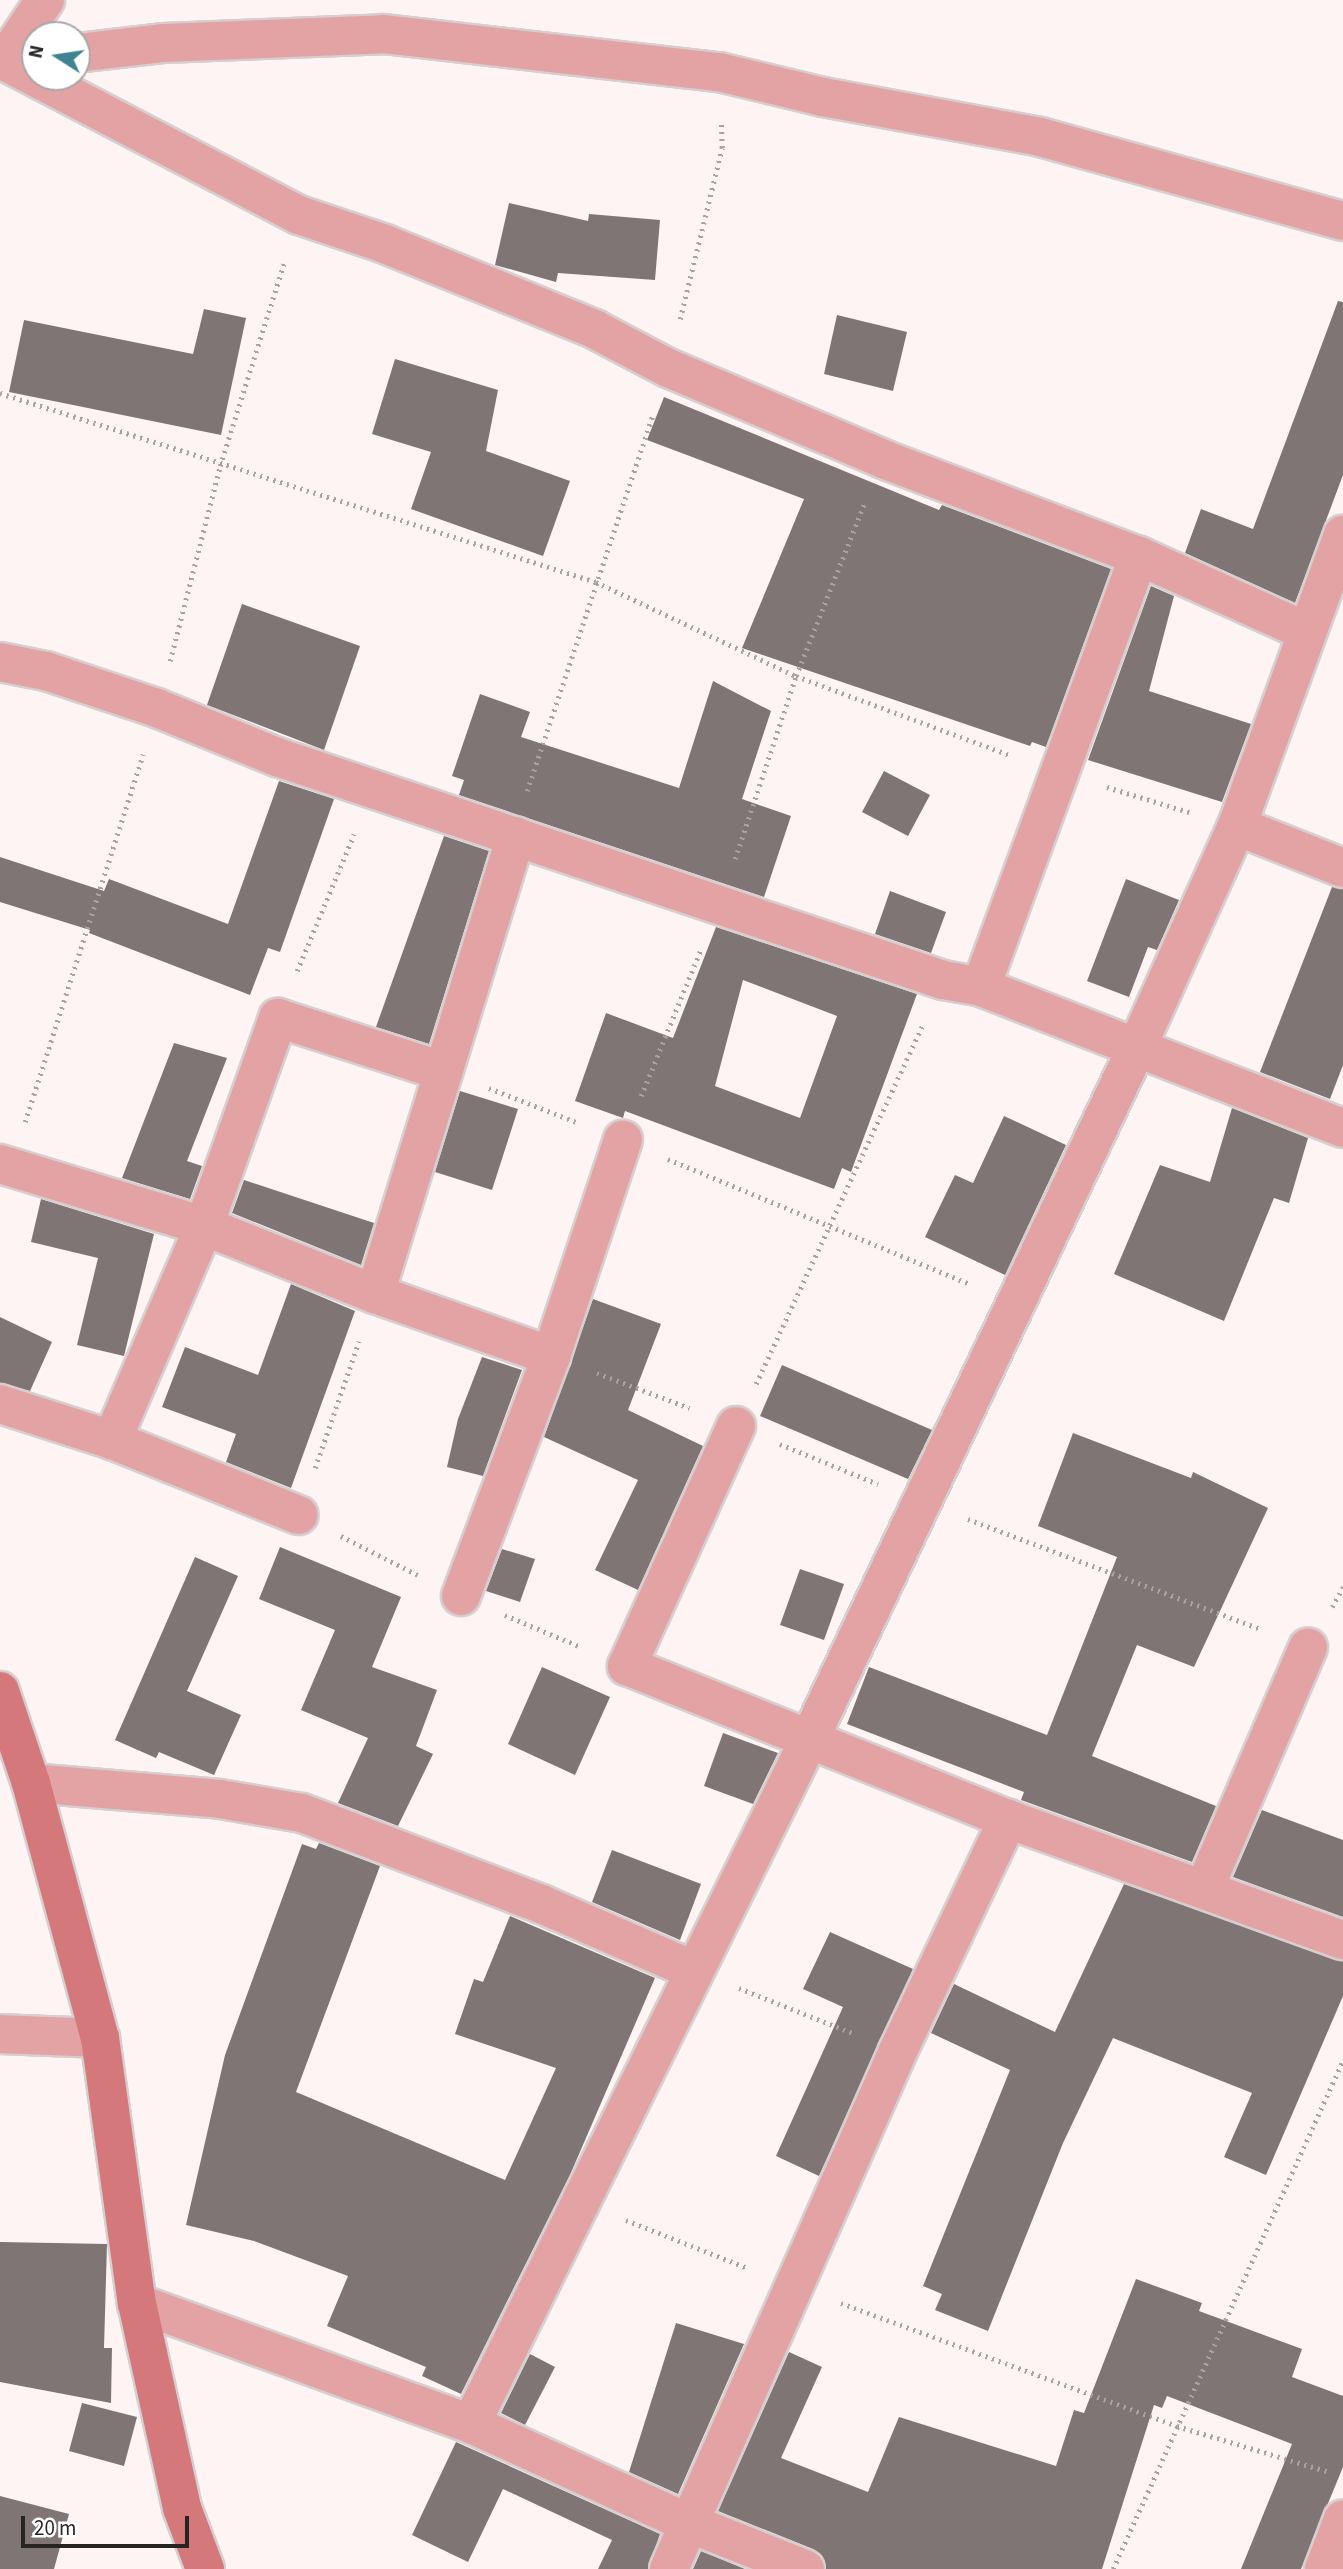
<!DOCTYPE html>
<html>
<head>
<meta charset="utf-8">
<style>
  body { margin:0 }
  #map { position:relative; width:1343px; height:2569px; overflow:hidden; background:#fef4f4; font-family:"Source Sans 3",sans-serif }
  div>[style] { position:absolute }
  .building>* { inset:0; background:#807575 }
  .path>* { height:4.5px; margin-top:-2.25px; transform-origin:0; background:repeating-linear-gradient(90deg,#a9a2a2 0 2px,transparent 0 7px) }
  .roads { filter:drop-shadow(2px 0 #d7cfcf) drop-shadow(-2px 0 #d7cfcf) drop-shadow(0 2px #d7cfcf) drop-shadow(0 -2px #d7cfcf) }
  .street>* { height:38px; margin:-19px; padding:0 19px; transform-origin:19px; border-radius:19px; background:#e3a3a4 }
  .secondary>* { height:38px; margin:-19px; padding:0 19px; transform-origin:19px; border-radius:19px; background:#d4787c }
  span { translate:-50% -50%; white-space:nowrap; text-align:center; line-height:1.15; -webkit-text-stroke:7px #fff; paint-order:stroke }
  .north { position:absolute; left:21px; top:21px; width:70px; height:70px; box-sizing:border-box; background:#fff; border:2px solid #a9a7a7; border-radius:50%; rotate:282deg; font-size:19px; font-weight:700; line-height:28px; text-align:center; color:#282424 }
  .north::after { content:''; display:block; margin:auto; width:24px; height:32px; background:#3f8490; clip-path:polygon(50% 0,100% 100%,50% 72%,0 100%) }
  .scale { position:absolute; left:21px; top:2516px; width:168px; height:32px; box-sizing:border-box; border:4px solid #282424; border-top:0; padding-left:9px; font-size:21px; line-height:24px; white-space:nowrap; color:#282424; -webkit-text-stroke:5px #fff; paint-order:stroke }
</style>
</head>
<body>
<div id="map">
  <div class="building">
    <div style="clip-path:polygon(509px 203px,588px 221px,589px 214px,660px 220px,655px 280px,558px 273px,556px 282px,495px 265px)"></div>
    <div style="clip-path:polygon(1338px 301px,1343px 302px,1343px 475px,1295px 603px,1185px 553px,1201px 509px,1253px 529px)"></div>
    <div style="clip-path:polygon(204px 309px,246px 318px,221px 435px,9px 392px,24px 320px,193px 354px)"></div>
    <div style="clip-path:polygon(837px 315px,907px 332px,893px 391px,824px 374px)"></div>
    <div style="clip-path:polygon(395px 359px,498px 390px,486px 451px,570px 481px,543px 556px,411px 509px,431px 452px,372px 434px)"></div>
    <div style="clip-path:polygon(664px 397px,939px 510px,942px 505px,1111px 569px,1046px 747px,1032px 742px,1030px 746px,742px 648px,804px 499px,647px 440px)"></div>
    <div style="clip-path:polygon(1151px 586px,1174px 596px,1149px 691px,1251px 724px,1222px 802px,1088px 760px)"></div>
    <div style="clip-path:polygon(242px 604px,360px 646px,324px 750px,207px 705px)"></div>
    <div style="clip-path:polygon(713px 681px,771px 711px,742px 799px,791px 816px,764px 897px,459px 795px,464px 780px,452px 776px,480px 694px,530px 712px,521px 737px,679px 788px)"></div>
    <div style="clip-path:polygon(884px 771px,930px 795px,908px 836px,862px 812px)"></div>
    <div style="clip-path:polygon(279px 781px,334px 799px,280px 952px,268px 948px,250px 995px,89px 933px,90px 930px,0 902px,0 857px,104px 891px,109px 879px,228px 924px)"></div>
    <div style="clip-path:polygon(444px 836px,489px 851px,429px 1044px,376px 1027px)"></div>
    <div style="clip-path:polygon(1126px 879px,1179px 900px,1157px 950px,1148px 947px,1129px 997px,1087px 981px)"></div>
    <div style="clip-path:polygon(1332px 887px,1343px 889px,1343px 1065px,1330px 1099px,1260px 1072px)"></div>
    <div style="clip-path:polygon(890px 891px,946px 912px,931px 953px,875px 934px)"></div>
    <div style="clip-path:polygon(evenodd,716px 927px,917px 994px,851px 1172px,842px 1168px,834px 1189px,625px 1111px,623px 1118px,575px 1101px,606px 1013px,673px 1038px,716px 927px,743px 980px,837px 1016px,800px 1118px,715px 1086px,743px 980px)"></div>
    <div style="clip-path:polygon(174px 1043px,227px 1058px,187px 1161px,202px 1166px,190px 1199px,122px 1178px)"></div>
    <div style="clip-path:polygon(460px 1091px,518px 1109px,492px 1190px,435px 1172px)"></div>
    <div style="clip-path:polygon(1232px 1108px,1308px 1138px,1289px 1203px,1274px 1198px,1224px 1321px,1114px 1274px,1160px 1165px,1210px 1182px)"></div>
    <div style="clip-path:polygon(1004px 1116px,1066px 1145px,1005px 1275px,925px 1237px,955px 1175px,973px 1183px)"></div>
    <div style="clip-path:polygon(244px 1180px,374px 1223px,361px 1265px,232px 1213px)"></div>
    <div style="clip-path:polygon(41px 1199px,154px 1234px,124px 1356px,77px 1345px,98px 1258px,31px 1242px)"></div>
    <div style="clip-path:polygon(291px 1284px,355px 1311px,291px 1488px,226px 1462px,236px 1434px,162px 1407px,185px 1347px,258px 1375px)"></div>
    <div style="clip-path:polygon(593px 1299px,661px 1324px,628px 1410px,703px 1446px,638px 1590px,595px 1570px,638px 1480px,544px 1437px)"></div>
    <div style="clip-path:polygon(0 1317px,52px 1342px,30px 1391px,0 1383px)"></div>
    <div style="clip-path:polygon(482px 1357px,522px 1370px,483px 1476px,447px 1467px,458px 1419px)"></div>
    <div style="clip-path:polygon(782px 1365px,932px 1430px,908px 1479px,760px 1416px)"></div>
    <div style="clip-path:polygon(1073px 1433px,1191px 1478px,1193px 1472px,1268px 1508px,1194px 1667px,1137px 1645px,1092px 1756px,1216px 1806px,1192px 1862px,1021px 1800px,1024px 1792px,847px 1724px,869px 1667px,1047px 1735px,1117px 1557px,1038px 1526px)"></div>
    <div style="clip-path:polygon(280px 1547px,401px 1597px,372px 1667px,437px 1690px,416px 1746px,433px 1754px,398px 1826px,338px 1803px,368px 1738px,301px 1710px,335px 1630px,259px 1599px)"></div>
    <div style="clip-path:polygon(502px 1549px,535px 1559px,520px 1602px,486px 1591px)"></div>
    <div style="clip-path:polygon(195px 1557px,238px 1576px,187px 1691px,241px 1715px,214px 1775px,159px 1752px,156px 1758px,115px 1740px)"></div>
    <div style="clip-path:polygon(800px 1569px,844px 1584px,824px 1640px,780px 1625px)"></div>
    <div style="clip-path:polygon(542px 1667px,610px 1697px,575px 1775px,508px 1744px)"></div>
    <div style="clip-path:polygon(723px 1733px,778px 1753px,753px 1804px,704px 1786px)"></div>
    <div style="clip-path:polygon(1262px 1810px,1343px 1840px,1343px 1917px,1233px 1877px)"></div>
    <div style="clip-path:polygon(319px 1843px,380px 1866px,296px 2092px,505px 2180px,556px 2068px,455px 2034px,474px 1979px,483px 1982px,510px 1916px,655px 1978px,570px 2175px,461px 2394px,422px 2376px,426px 2367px,327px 2326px,348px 2276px,254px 2241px,186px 2225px,225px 2055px,302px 1844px,316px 1849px)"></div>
    <div style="clip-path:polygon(612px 1850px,701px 1884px,680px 1940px,592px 1902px)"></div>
    <div style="clip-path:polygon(1124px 1884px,1343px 1961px,1343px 1996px,1266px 2175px,1224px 2157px,1252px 2093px,1113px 2038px,1063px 2143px,988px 2331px,935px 2310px,942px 2294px,923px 2286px,1010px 2070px,931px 2033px,954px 1984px,1055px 2032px)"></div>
    <div style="clip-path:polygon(830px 1932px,913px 1969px,819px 2176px,776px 2156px,843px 2007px,803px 1989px)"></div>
    <div style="clip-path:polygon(0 2242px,107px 2244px,104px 2348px,112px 2348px,111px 2403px,0 2382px)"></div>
    <div style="clip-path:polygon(1136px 2279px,1202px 2303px,1199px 2311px,1302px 2349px,1292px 2377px,1343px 2396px,1343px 2467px,1301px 2569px,1241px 2569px,1292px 2444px,1167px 2396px,1162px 2408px,1154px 2405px,1102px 2569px,826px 2569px,822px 2556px,813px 2549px,718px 2511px,789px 2352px,822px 2367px,781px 2458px,868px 2492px,899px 2417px,1056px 2466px,1074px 2410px,1084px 2413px)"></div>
    <div style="clip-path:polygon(676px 2323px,744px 2344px,678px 2494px,629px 2472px)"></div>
    <div style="clip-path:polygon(530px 2354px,555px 2367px,525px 2425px,501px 2413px)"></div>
    <div style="clip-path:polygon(82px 2403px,137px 2417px,124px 2466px,69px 2451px)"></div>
    <div style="clip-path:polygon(456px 2442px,660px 2534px,648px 2569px,598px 2569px,612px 2540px,503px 2489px,468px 2562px,412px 2535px)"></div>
    <div style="clip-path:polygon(0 2496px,69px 2514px,54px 2569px,0 2569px)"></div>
    <div style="clip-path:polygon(701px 2551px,745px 2569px,693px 2569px)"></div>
  </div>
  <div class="path">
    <div style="left:680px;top:319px;width:176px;rotate:-76.2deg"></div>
    <div style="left:722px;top:148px;width:25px;rotate:-92deg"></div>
    <div style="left:0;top:393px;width:625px;rotate:17.59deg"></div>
    <div style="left:596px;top:582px;width:221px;rotate:25.2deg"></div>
    <div style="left:796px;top:676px;width:230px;rotate:20.3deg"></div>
    <div style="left:170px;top:661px;width:201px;rotate:-75.6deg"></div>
    <div style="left:220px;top:466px;width:213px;rotate:-72.5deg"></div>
    <div style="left:1107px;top:787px;width:86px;rotate:17deg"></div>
    <div style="left:527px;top:791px;width:397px;rotate:-71.5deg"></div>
    <div style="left:735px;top:859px;width:193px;rotate:-71.6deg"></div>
    <div style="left:796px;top:676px;width:187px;rotate:-68.4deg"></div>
    <div style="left:297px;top:971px;width:148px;rotate:-67.4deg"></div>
    <div style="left:489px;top:1088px;width:97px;rotate:21.3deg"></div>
    <div style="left:641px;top:1096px;width:159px;rotate:-67.8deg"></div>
    <div style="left:25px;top:1122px;width:386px;rotate:-72.2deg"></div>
    <div style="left:668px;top:1159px;width:327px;rotate:22.5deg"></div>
    <div style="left:597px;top:1373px;width:99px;rotate:20.6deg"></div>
    <div style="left:756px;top:1384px;width:397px;rotate:-65.1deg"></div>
    <div style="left:780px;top:1444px;width:106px;rotate:22.2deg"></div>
    <div style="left:315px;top:1468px;width:134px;rotate:-70.9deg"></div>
    <div style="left:968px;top:1519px;width:313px;rotate:20.6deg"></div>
    <div style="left:341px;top:1536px;width:86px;rotate:26.9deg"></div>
    <div style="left:1332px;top:1607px;width:23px;rotate:-61deg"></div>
    <div style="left:505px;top:1615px;width:82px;rotate:22.8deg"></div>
    <div style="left:739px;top:1988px;width:125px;rotate:21.6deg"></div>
    <div style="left:626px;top:2220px;width:131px;rotate:21.5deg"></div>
    <div style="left:841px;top:2303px;width:358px;rotate:20.1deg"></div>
    <div style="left:1177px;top:2426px;width:159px;rotate:16.8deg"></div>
    <div style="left:1113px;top:2569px;width:559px;rotate:-65.68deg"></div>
  </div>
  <div class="roads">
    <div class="street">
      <div style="left:45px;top:0;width:73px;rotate:123.9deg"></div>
      <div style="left:4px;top:61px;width:333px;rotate:27.6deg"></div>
      <div style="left:299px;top:215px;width:91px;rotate:18.6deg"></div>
      <div style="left:385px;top:244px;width:226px;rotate:22.1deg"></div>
      <div style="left:594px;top:329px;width:84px;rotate:27.8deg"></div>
      <div style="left:668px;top:368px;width:233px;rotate:22.9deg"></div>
      <div style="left:883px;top:459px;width:274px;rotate:20.8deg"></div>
      <div style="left:1139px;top:556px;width:182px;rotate:24.3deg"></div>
      <div style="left:77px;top:53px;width:88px;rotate:-6.6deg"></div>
      <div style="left:164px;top:43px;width:220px;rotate:-2.3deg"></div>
      <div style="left:384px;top:34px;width:337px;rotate:6.5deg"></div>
      <div style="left:719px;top:72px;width:107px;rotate:13.5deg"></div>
      <div style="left:823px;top:97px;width:221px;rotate:10.4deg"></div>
      <div style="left:1040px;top:137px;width:314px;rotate:15.5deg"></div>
      <div style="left:0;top:662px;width:47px;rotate:11.1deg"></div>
      <div style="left:46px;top:671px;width:117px;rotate:18.4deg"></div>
      <div style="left:157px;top:708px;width:130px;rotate:22.2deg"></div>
      <div style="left:277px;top:757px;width:702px;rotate:18.51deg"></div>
      <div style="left:943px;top:980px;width:39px;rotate:10deg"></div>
      <div style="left:981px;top:987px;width:388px;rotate:21.3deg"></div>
      <div style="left:1237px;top:826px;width:114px;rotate:21.6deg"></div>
      <div style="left:981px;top:987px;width:459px;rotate:-69.9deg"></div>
      <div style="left:0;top:1164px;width:213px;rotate:16.9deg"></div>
      <div style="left:204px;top:1226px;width:184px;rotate:21.7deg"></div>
      <div style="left:375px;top:1294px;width:187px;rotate:19.4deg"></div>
      <div style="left:375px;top:1294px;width:479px;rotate:-72.9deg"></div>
      <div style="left:0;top:1404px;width:118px;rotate:17.8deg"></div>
      <div style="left:112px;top:1440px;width:201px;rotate:21.9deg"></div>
      <div style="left:736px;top:1426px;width:264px;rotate:114.4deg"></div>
      <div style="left:627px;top:1666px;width:411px;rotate:21.9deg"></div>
      <div style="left:1008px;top:1819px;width:356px;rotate:19.9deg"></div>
      <div style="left:112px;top:1440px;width:233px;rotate:-66.7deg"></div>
      <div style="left:204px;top:1226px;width:221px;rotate:-70.4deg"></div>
      <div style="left:278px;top:1018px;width:172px;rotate:17.9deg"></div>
      <div style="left:461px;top:1596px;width:256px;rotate:-69.4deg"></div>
      <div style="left:551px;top:1356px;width:228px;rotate:-71.6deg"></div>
      <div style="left:31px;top:1783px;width:190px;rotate:4.8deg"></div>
      <div style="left:220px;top:1799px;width:83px;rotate:9.7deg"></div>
      <div style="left:302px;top:1813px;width:256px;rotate:20.8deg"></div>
      <div style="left:541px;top:1904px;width:166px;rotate:23.5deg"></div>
      <div style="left:1204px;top:1889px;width:263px;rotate:-66.7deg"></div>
      <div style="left:0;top:2034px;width:100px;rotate:2.3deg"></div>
      <div style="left:137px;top:2303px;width:355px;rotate:19.9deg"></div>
      <div style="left:471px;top:2424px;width:236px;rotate:24.5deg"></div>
      <div style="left:686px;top:2522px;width:128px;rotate:21.6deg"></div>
      <div style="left:471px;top:2424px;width:767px;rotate:-63.7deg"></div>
      <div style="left:811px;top:1736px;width:762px;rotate:-64.68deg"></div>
      <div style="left:1137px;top:1047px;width:243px;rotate:-65.7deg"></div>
      <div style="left:1237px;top:826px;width:310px;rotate:-70deg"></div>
      <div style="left:669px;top:2569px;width:566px;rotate:-66.15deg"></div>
      <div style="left:898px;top:2051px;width:257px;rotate:-64.6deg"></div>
      <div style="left:1324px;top:2569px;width:53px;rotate:-69.2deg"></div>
    </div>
    <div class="secondary">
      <div style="left:0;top:1691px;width:97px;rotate:71.4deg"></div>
      <div style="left:31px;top:1783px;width:264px;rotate:74.9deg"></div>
      <div style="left:100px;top:2038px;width:268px;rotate:82.1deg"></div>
      <div style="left:137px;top:2303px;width:210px;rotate:77.6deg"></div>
      <div style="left:182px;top:2508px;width:65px;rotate:69.3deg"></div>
    </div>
  </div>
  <div class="north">N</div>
  <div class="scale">20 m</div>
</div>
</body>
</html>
